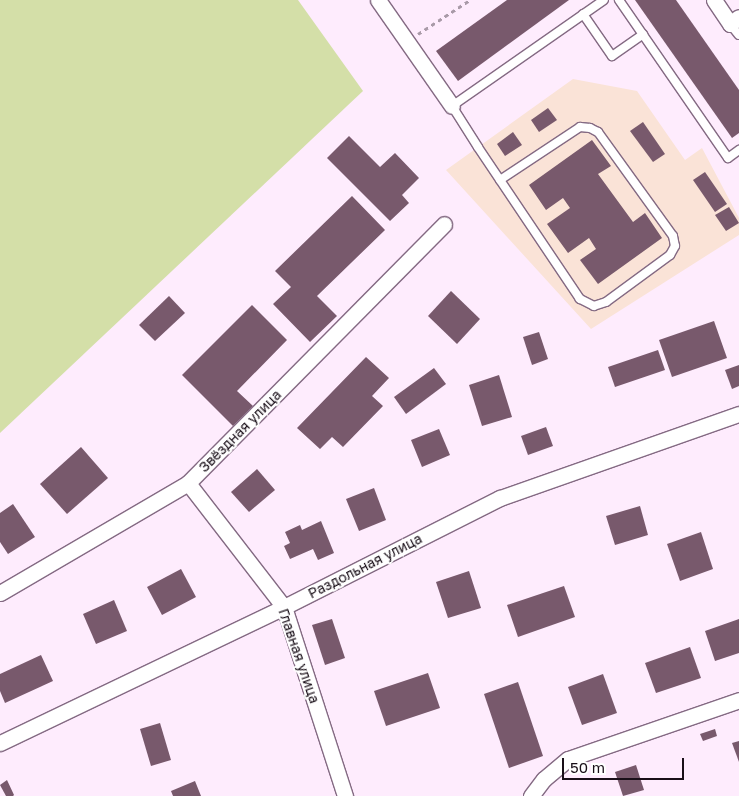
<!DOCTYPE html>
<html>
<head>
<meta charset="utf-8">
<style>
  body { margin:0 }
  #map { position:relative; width:739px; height:796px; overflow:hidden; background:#feecfd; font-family:"Golos Text",sans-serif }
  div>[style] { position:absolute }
  .education>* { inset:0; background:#fae3d7 }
  .green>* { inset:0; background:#d4dfa8 }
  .building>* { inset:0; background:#78596c }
  .path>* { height:3px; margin-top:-1.5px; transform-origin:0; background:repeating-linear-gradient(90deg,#a99aa8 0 4px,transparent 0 8px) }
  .roads { filter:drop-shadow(1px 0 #846a83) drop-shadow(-1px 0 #846a83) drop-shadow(0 1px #846a83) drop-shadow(0 -1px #846a83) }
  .lane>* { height:8px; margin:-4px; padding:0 4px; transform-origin:4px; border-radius:4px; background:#fff }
  .street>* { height:15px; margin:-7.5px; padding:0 7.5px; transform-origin:7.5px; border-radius:7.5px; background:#fff }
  span { translate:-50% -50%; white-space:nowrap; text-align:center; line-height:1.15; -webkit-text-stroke:4px #fff; paint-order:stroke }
  .street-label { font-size:14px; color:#190f18 }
  .scale { position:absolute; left:562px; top:758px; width:122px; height:22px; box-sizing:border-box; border:2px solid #190f18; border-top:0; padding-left:6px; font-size:15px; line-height:18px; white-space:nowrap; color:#190f18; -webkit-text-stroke:4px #fff; paint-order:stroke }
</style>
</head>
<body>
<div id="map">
  <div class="education">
    <div style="clip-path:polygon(573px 79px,637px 91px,685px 160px,702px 148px,739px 218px,739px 235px,591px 329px,446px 170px)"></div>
  </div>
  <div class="green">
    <div style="clip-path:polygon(0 0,298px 0,363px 91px,0 433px)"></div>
  </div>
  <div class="building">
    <div style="clip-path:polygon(507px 0,569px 0,458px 81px,436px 51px)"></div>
    <div style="clip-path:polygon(635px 0,676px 0,739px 90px,739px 133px,732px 138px)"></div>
    <div style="clip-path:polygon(548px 108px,557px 120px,539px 132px,531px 120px)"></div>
    <div style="clip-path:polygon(643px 122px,665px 154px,653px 162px,630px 131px)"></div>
    <div style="clip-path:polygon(513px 132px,522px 145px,505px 156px,497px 144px)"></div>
    <div style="clip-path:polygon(349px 136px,380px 167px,395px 153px,419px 178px,402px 195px,409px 203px,390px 221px,327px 158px)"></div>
    <div style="clip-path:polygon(592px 140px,611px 166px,598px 174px,633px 222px,645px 213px,662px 238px,598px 284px,580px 260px,596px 249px,589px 238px,568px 253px,547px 224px,570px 208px,563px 198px,546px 210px,529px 185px)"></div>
    <div style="clip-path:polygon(705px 172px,727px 204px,715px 212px,693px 180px)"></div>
    <div style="clip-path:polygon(352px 196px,385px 230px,317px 296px,337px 316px,310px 342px,273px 304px,291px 287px,275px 271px)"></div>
    <div style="clip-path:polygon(729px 207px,739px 223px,726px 231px,715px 215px)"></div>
    <div style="clip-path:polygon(451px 291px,480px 319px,457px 344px,428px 316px)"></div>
    <div style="clip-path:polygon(169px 296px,185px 313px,155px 341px,139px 325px)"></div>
    <div style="clip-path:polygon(252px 305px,287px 340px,237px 391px,253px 406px,233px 426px,182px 375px)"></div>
    <div style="clip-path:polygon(714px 321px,727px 358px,672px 377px,659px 340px)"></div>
    <div style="clip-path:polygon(539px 332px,548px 359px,532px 365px,523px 337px)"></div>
    <div style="clip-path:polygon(658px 350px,665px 370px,615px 387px,608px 367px)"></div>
    <div style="clip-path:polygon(366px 357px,389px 378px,372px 396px,383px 406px,343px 447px,332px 437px,320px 449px,297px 428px)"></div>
    <div style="clip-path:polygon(739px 365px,739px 386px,732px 389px,725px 370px)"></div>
    <div style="clip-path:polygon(434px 368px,446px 384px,406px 414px,394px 397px)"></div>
    <div style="clip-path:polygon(499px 375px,512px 417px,482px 426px,469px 385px)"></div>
    <div style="clip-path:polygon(546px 427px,553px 446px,528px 455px,521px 436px)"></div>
    <div style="clip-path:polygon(439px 429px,450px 455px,422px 467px,411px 440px)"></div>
    <div style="clip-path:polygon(81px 447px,108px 478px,67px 514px,40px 484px)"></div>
    <div style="clip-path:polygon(257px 469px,275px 490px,249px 512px,231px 492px)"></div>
    <div style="clip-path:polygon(374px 488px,386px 520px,359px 531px,346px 499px)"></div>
    <div style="clip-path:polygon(13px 504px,35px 537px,8px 554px,0 542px,0 513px)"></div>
    <div style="clip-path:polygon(640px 506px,648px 535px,615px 545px,606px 516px)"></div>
    <div style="clip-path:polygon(321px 521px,334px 553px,318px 560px,313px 549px,290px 559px,284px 546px,290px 543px,285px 532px,300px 525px,302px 530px)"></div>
    <div style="clip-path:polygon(701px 532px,713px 569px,680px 581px,667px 544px)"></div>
    <div style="clip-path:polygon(181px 569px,196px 597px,162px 615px,147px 587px)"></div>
    <div style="clip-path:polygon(469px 571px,481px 608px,448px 618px,436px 582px)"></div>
    <div style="clip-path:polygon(564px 586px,575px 617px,518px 637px,507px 605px)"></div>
    <div style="clip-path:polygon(114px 600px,127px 631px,96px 644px,83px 614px)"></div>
    <div style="clip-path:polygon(332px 619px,345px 658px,325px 665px,312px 625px)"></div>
    <div style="clip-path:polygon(739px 619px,739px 653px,715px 661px,705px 631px)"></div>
    <div style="clip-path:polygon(690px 647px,701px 678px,656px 693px,645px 663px)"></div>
    <div style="clip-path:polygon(41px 655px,53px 681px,5px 703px,0 691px,0 674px)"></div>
    <div style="clip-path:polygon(428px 673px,440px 708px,386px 726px,374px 691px)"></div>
    <div style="clip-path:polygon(603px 674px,617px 713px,582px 725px,568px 687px)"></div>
    <div style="clip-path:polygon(518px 682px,543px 756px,509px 768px,484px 694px)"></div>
    <div style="clip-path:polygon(160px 723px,171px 760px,151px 766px,140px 729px)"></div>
    <div style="clip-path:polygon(715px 729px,717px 736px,703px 741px,700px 734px)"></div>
    <div style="clip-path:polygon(739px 741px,739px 762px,732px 743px)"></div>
    <div style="clip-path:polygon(636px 765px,644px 790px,623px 796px,615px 772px)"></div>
    <div style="clip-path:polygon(7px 780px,14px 795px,13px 796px,6px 796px,0 785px)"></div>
    <div style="clip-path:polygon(195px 781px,201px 796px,173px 796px,171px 791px)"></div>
  </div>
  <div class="path">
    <div style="left:418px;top:34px;width:62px;rotate:-33.2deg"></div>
  </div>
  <div class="roads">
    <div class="lane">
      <div style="left:619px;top:0;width:192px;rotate:55.4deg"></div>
      <div style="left:728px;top:158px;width:14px;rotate:-36deg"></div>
      <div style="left:583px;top:14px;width:51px;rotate:55.4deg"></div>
      <div style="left:612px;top:56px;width:38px;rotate:-35deg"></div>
      <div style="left:730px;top:24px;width:14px;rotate:51deg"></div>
      <div style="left:500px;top:180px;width:96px;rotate:-33.5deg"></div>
      <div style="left:580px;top:127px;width:10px;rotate:6deg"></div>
      <div style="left:590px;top:128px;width:9px;rotate:27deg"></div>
      <div style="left:598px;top:132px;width:128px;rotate:54.2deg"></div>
      <div style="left:673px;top:236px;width:10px;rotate:79deg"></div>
      <div style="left:675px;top:246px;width:10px;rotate:119deg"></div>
      <div style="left:670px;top:255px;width:79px;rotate:143.7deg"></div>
      <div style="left:606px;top:302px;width:13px;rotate:162deg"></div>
      <div style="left:594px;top:306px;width:16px;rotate:-153deg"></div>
      <div style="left:580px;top:299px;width:183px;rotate:-123.9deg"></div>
      <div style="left:478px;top:147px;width:49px;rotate:-122.4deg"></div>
      <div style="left:452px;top:106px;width:185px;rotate:-34.9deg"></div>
    </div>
    <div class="street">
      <div style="left:378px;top:0;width:129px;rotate:55.1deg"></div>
      <div style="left:714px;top:0;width:29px;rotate:56deg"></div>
      <div style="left:730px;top:24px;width:11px;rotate:-38deg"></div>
      <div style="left:188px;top:483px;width:157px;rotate:52.3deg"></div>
      <div style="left:284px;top:607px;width:199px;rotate:72.1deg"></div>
      <div style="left:0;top:593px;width:218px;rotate:-30.3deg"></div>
      <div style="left:188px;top:483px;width:364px;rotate:-45.3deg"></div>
      <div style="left:0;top:743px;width:315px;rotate:-25.6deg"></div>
      <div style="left:284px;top:607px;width:242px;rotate:-26.8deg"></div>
      <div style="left:500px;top:498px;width:253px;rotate:-19.4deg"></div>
      <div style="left:531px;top:796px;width:21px;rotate:-53deg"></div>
      <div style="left:544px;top:779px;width:31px;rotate:-40deg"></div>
      <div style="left:568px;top:759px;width:181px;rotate:-19deg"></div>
    </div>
  </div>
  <div class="street-label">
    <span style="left:240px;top:431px;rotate:-45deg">Звёздная улица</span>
    <span style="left:365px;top:566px;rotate:-27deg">Раздольная улица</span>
    <span style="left:299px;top:656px;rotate:71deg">Главная улица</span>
  </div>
  <div class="scale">50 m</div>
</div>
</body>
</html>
